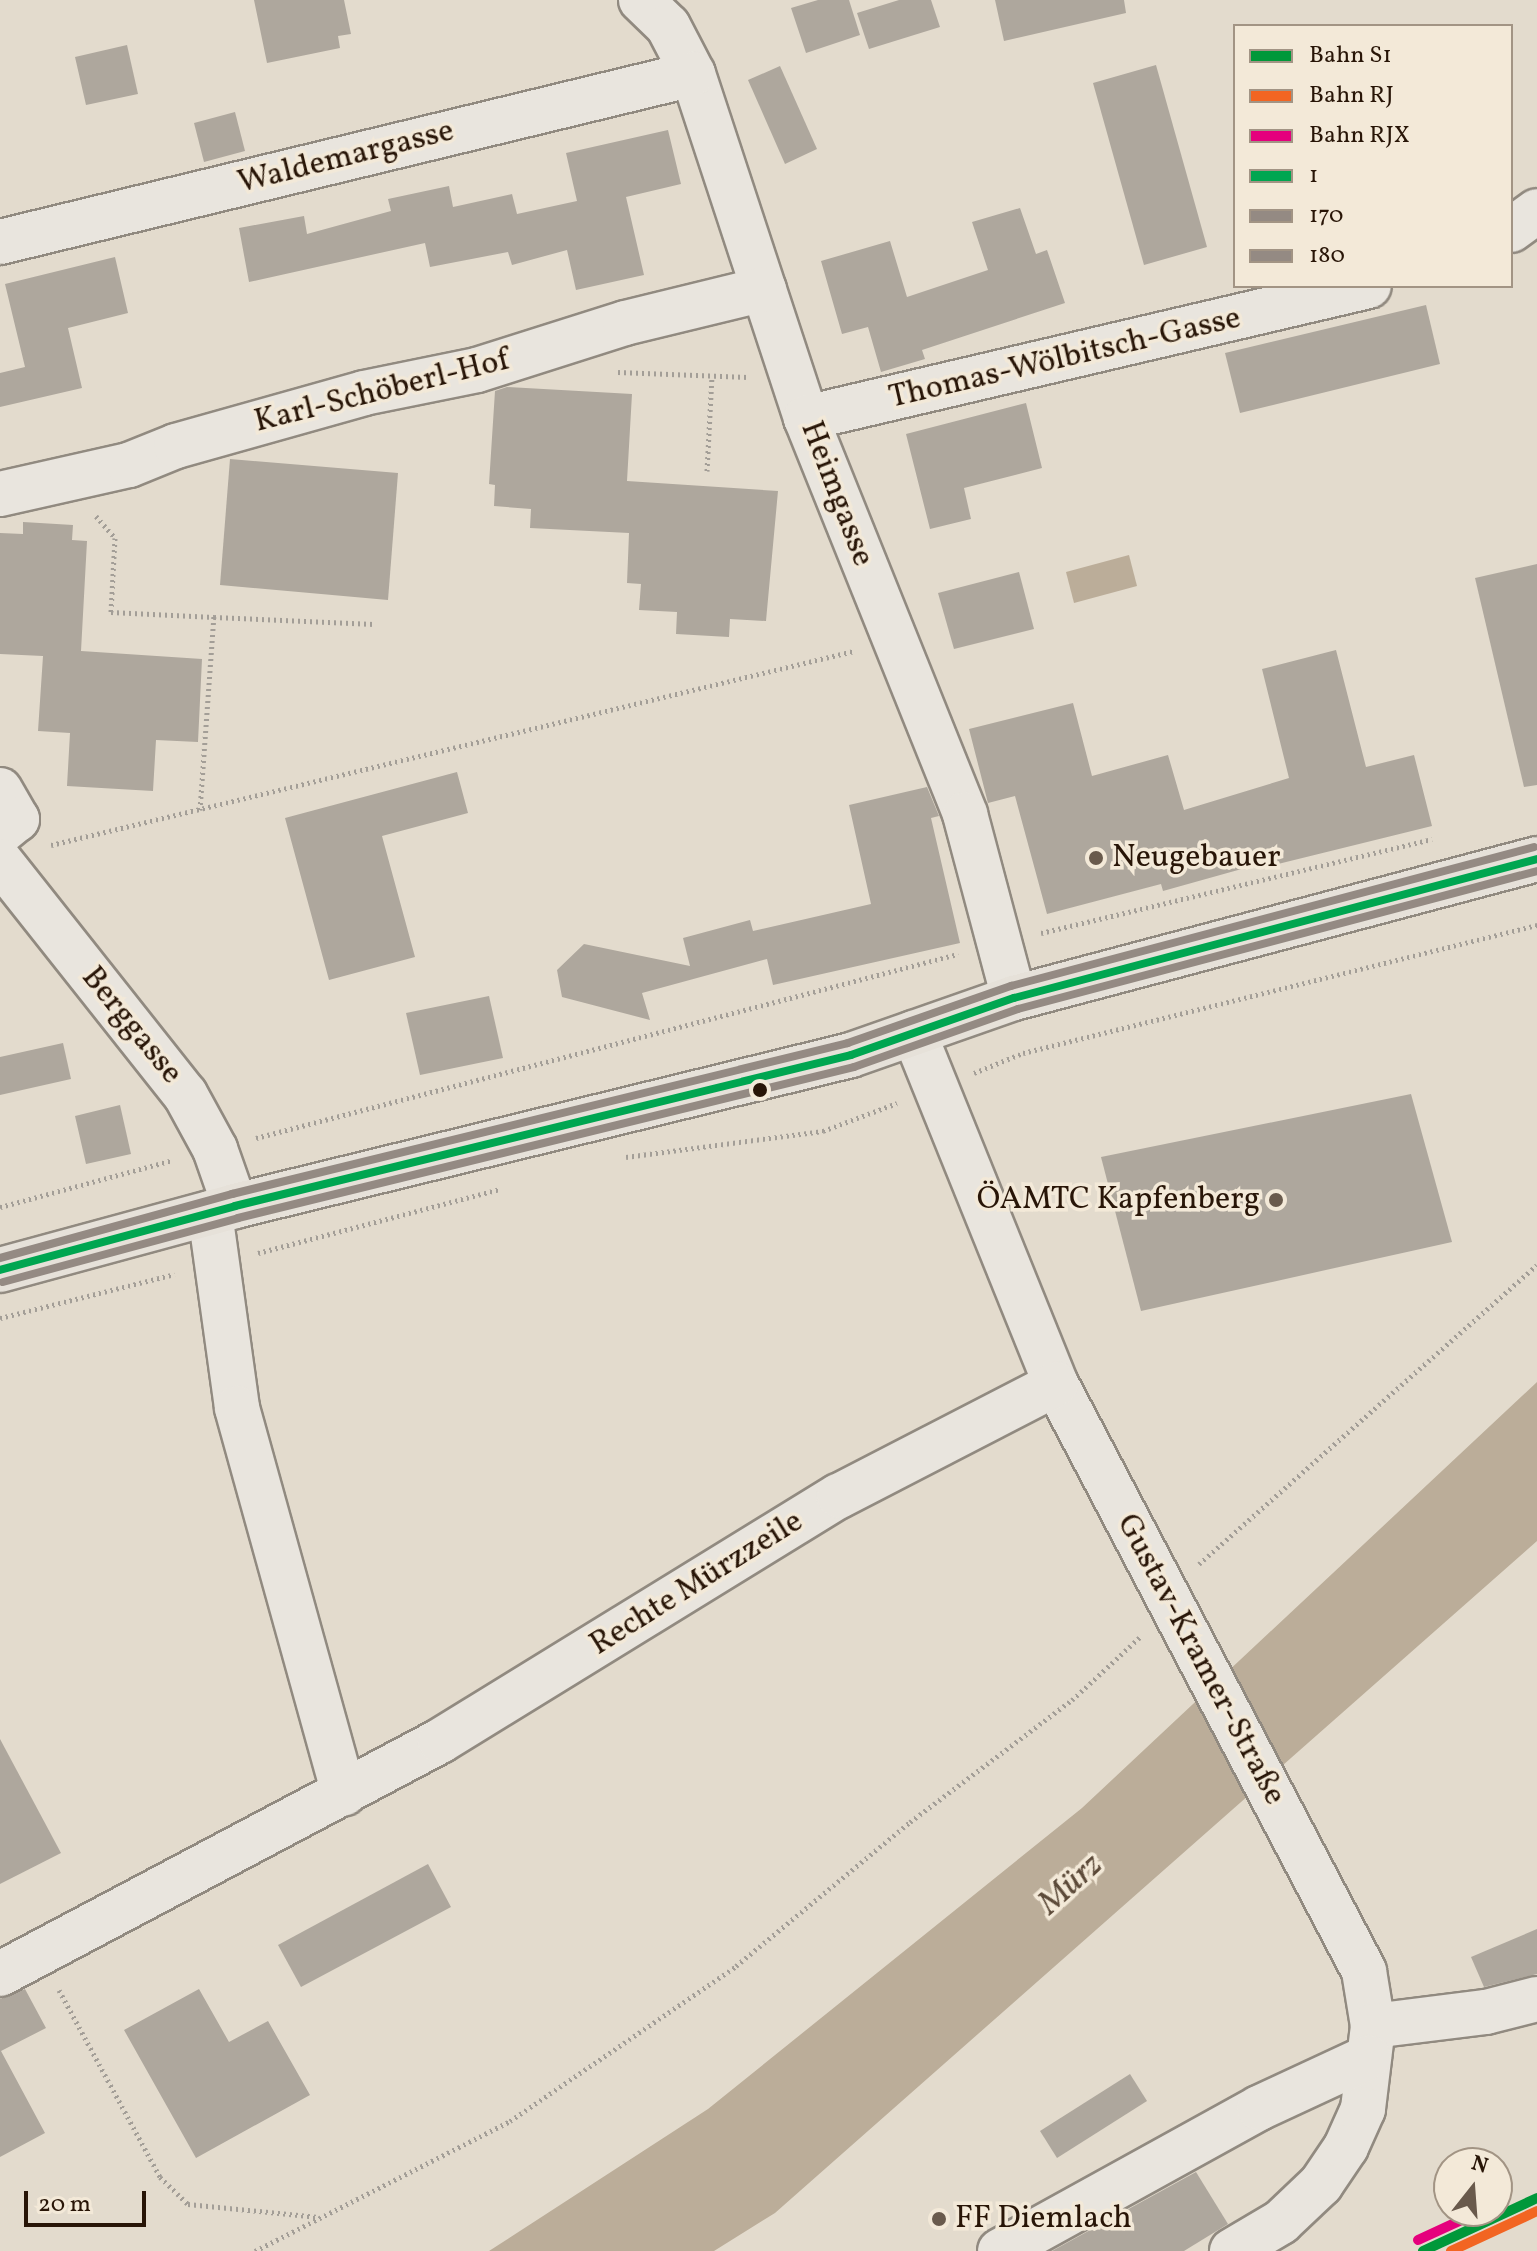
<!DOCTYPE html>
<html>
<head>
<meta charset="utf-8">
<style>
  body { margin:0 }
  #map { position:relative; width:1537px; height:2251px; overflow:hidden; background:#e3dbcd; font-family:Vollkorn,serif }
  div>[style] { position:absolute }
  .water>* { inset:0; background:#bbad99 }
  .building>* { inset:0; background:#aea79d }
  .path>* { height:5px; margin-top:-2.5px; transform-origin:0; background:repeating-linear-gradient(90deg,#a39e97 0 2px,transparent 0 6px) }
  .roads { filter:drop-shadow(2px 0 #918a80) drop-shadow(-2px 0 #918a80) drop-shadow(0 2px #918a80) drop-shadow(0 -2px #918a80) }
  .minor>* { height:44px; margin:-22px; padding:0 22px; transform-origin:22px; border-radius:22px; background:#e9e5de }
  .major>* { height:44px; margin:-22px; padding:0 22px; transform-origin:22px; border-radius:22px; background:#e6e1d9 }
  .bus-1>* { height:8px; margin:-4px; padding:0 4px; transform-origin:4px; border-radius:4px; background:#00a651 }
  .bus-2>* { height:8px; margin:-4px; padding:0 4px; transform-origin:4px; border-radius:4px; background:#948a83 }
  .bus-3>* { height:8px; margin:-4px; padding:0 4px; transform-origin:4px; border-radius:4px; background:#948a83 }
  .rail-1>* { height:10px; margin:-5px; padding:0 5px; transform-origin:5px; border-radius:5px; background:#00983a }
  .rail-2>* { height:10px; margin:-5px; padding:0 5px; transform-origin:5px; border-radius:5px; background:#f26522 }
  .rail-3>* { height:10px; margin:-5px; padding:0 5px; transform-origin:5px; border-radius:5px; background:#e5007d }
  .dots>* { width:22px; height:22px; translate:-50% -50%; box-sizing:border-box; border:4px solid #f3e9d8; border-radius:50% }
  span { translate:-50% -50%; white-space:nowrap; text-align:center; line-height:1.15; -webkit-text-stroke:7px #f3e9d8; paint-order:stroke }
  .street-label { font-size:32px; color:#281507 }
  .poi-label { font-size:32px; color:#281507 }
  .left { translate:0 -50%; text-align:left }
  .right { translate:-100% -50%; text-align:right }
  .water-label { font-size:34px; color:#5c4a39; font-style:italic }
  .legend { position:absolute; left:1233px; top:24px; width:280px; height:264px; box-sizing:border-box; background:#f3e9d8; border:2px solid #a29484; margin:0; padding:10px 14px; list-style:none; font-size:24px; color:#281507 }
  .legend li { display:flex; align-items:center; gap:16px; height:40px }
  .legend b { width:40px; border:2px solid #a29484 }
  .north { position:absolute; left:1433px; top:2147px; width:80px; height:80px; box-sizing:border-box; background:#f3e9d8; border:2px solid #a29484; border-radius:50%; rotate:17deg; font-size:22px; font-weight:700; line-height:32px; text-align:center; color:#281507 }
  .north::after { content:''; display:block; margin:auto; width:28px; height:36px; background:#695a4c; clip-path:polygon(50% 0,100% 100%,50% 72%,0 100%) }
  .scale { position:absolute; left:24px; top:2191px; width:122px; height:36px; box-sizing:border-box; border:4px solid #281507; border-top:0; padding-left:10px; font-size:24px; line-height:28px; white-space:nowrap; color:#281507; -webkit-text-stroke:6px #f3e9d8; paint-order:stroke }
</style>
</head>
<body>
<div id="map">
  <div class="water">
    <div style="clip-path:polygon(1129px 555px,1137px 586px,1074px 603px,1066px 572px)"></div>
    <div style="clip-path:polygon(1537px 1382px,1537px 1541px,775px 2213px,714px 2251px,489px 2251px,708px 2109px,1082px 1808px)"></div>
  </div>
  <div class="building">
    <div style="clip-path:polygon(254px 0,344px 0,351px 34px,338px 36px,340px 48px,267px 63px)"></div>
    <div style="clip-path:polygon(818px 0,849px 0,860px 35px,806px 53px,791px 8px)"></div>
    <div style="clip-path:polygon(899px 0,931px 0,940px 27px,869px 49px,857px 13px)"></div>
    <div style="clip-path:polygon(995px 0,1124px 0,1126px 13px,1004px 41px)"></div>
    <div style="clip-path:polygon(127px 45px,138px 94px,86px 105px,75px 57px)"></div>
    <div style="clip-path:polygon(1156px 65px,1207px 247px,1144px 265px,1093px 83px)"></div>
    <div style="clip-path:polygon(780px 66px,817px 149px,785px 164px,748px 80px)"></div>
    <div style="clip-path:polygon(235px 112px,245px 151px,204px 162px,194px 123px)"></div>
    <div style="clip-path:polygon(668px 130px,681px 184px,626px 197px,644px 275px,576px 290px,567px 250px,512px 265px,508px 252px,430px 267px,425px 243px,249px 282px,239px 228px,304px 216px,307px 234px,391px 211px,388px 199px,449px 186px,453px 207px,512px 194px,517px 214px,577px 201px,566px 153px)"></div>
    <div style="clip-path:polygon(1020px 208px,1036px 254px,1047px 250px,1065px 303px,922px 350px,925px 359px,881px 372px,868px 327px,842px 334px,821px 261px,890px 241px,907px 297px,988px 270px,972px 222px)"></div>
    <div style="clip-path:polygon(115px 257px,128px 313px,68px 328px,82px 388px,0 407px,0 373px,25px 367px,5px 284px)"></div>
    <div style="clip-path:polygon(1426px 305px,1440px 364px,1240px 413px,1225px 353px)"></div>
    <div style="clip-path:polygon(507px 387px,632px 394px,627px 481px,778px 491px,766px 621px,730px 619px,729px 637px,676px 634px,677px 612px,639px 610px,641px 584px,627px 583px,629px 533px,530px 528px,531px 509px,494px 506px,495px 485px,489px 484px,495px 391px)"></div>
    <div style="clip-path:polygon(1026px 403px,1042px 468px,964px 488px,971px 519px,930px 529px,906px 434px)"></div>
    <div style="clip-path:polygon(230px 459px,398px 473px,388px 600px,220px 585px)"></div>
    <div style="clip-path:polygon(23px 522px,73px 525px,72px 540px,87px 541px,81px 651px,202px 659px,198px 742px,156px 740px,153px 791px,67px 786px,70px 733px,38px 731px,43px 656px,0 654px,0 533px,23px 534px)"></div>
    <div style="clip-path:polygon(1537px 564px,1537px 785px,1524px 787px,1475px 578px)"></div>
    <div style="clip-path:polygon(1019px 572px,1034px 629px,954px 649px,938px 593px)"></div>
    <div style="clip-path:polygon(1336px 650px,1366px 767px,1414px 755px,1432px 826px,1278px 864px,1277px 859px,1163px 891px,1161px 884px,1047px 914px,1015px 796px,988px 803px,969px 729px,1073px 703px,1092px 776px,1168px 755px,1184px 810px,1289px 778px,1262px 669px)"></div>
    <div style="clip-path:polygon(457px 772px,468px 813px,382px 836px,415px 957px,329px 980px,285px 818px)"></div>
    <div style="clip-path:polygon(927px 787px,939px 816px,931px 818px,960px 943px,773px 985px,767px 959px,642px 993px,650px 1020px,562px 997px,557px 970px,584px 944px,690px 966px,683px 938px,750px 920px,753px 931px,871px 904px,849px 805px)"></div>
    <div style="clip-path:polygon(489px 996px,503px 1058px,420px 1075px,406px 1013px)"></div>
    <div style="clip-path:polygon(63px 1043px,71px 1079px,0 1095px,0 1057px)"></div>
    <div style="clip-path:polygon(1411px 1094px,1452px 1242px,1141px 1311px,1101px 1157px)"></div>
    <div style="clip-path:polygon(120px 1105px,131px 1154px,86px 1164px,75px 1116px)"></div>
    <div style="clip-path:polygon(0 1739px,61px 1853px,0 1884px)"></div>
    <div style="clip-path:polygon(428px 1864px,451px 1907px,301px 1987px,278px 1945px)"></div>
    <div style="clip-path:polygon(1537px 1929px,1537px 1974px,1484px 1987px,1471px 1957px)"></div>
    <div style="clip-path:polygon(25px 1989px,46px 2028px,1px 2051px,45px 2133px,0 2157px,0 1999px)"></div>
    <div style="clip-path:polygon(199px 1989px,229px 2042px,268px 2021px,310px 2095px,196px 2158px,124px 2030px)"></div>
    <div style="clip-path:polygon(1130px 2074px,1147px 2101px,1057px 2158px,1040px 2131px)"></div>
    <div style="clip-path:polygon(1196px 2172px,1228px 2224px,1184px 2251px,1052px 2251px)"></div>
  </div>
  <div class="path">
    <div style="left:618px;top:372px;width:130px;rotate:2.2deg"></div>
    <div style="left:707px;top:471px;width:95px;rotate:-87deg"></div>
    <div style="left:96px;top:516px;width:29px;rotate:49deg"></div>
    <div style="left:115px;top:538px;width:74px;rotate:93.1deg"></div>
    <div style="left:111px;top:612px;width:103px;rotate:2.8deg"></div>
    <div style="left:200px;top:810px;width:194px;rotate:-85.9deg"></div>
    <div style="left:214px;top:617px;width:160px;rotate:2.5deg"></div>
    <div style="left:51px;top:845px;width:826px;rotate:-13.58deg"></div>
    <div style="left:1041px;top:933px;width:402px;rotate:-13.5deg"></div>
    <div style="left:974px;top:1073px;width:53px;rotate:-22.2deg"></div>
    <div style="left:1023px;top:1053px;width:530px;rotate:-13.98deg"></div>
    <div style="left:256px;top:1138px;width:726px;rotate:-14.69deg"></div>
    <div style="left:626px;top:1157px;width:199px;rotate:-7.5deg"></div>
    <div style="left:823px;top:1131px;width:79px;rotate:-20.7deg"></div>
    <div style="left:0;top:1207px;width:179px;rotate:-15.2deg"></div>
    <div style="left:258px;top:1253px;width:250px;rotate:-14.8deg"></div>
    <div style="left:0;top:1318px;width:180px;rotate:-14.1deg"></div>
    <div style="left:1199px;top:1564px;width:451px;rotate:-41.5deg"></div>
    <div style="left:59px;top:1990px;width:213px;rotate:61.6deg"></div>
    <div style="left:160px;top:2177px;width:39px;rotate:44deg"></div>
    <div style="left:188px;top:2204px;width:131px;rotate:5.7deg"></div>
    <div style="left:255px;top:2251px;width:286px;rotate:-27deg"></div>
    <div style="left:510px;top:2121px;width:274px;rotate:-34.4deg"></div>
    <div style="left:736px;top:1966px;width:226px;rotate:-39.6deg"></div>
    <div style="left:910px;top:1822px;width:203px;rotate:-37deg"></div>
    <div style="left:1072px;top:1700px;width:94px;rotate:-42.8deg"></div>
  </div>
  <div class="roads">
    <div class="minor">
      <div style="left:641px;top:0;width:37px;rotate:44deg"></div>
      <div style="left:668px;top:26px;width:54px;rotate:62.5deg"></div>
      <div style="left:693px;top:74px;width:362px;rotate:71.8deg"></div>
      <div style="left:806px;top:418px;width:427px;rotate:68.1deg"></div>
      <div style="left:965px;top:814px;width:190px;rotate:75.1deg"></div>
      <div style="left:1511px;top:230px;width:32px;rotate:-36deg"></div>
      <div style="left:0;top:242px;width:713px;rotate:-13.63deg"></div>
      <div style="left:806px;top:418px;width:578px;rotate:-13.2deg"></div>
      <div style="left:0;top:494px;width:132px;rotate:-12.7deg"></div>
      <div style="left:129px;top:465px;width:51px;rotate:-22deg"></div>
      <div style="left:176px;top:446px;width:195px;rotate:-15.7deg"></div>
      <div style="left:364px;top:393px;width:115px;rotate:-11.5deg"></div>
      <div style="left:477px;top:370px;width:155px;rotate:-17.6deg"></div>
      <div style="left:625px;top:323px;width:143px;rotate:-13.7deg"></div>
      <div style="left:0;top:790px;width:34px;rotate:60deg"></div>
      <div style="left:17px;top:819px;width:22px;rotate:141deg"></div>
      <div style="left:0;top:861px;width:298px;rotate:51.6deg"></div>
      <div style="left:185px;top:1094px;width:63px;rotate:61.4deg"></div>
      <div style="left:215px;top:1149px;width:60px;rotate:70.7deg"></div>
      <div style="left:914px;top:1033px;width:379px;rotate:68deg"></div>
      <div style="left:1056px;top:1384px;width:663px;rotate:62.31deg"></div>
      <div style="left:1364px;top:1971px;width:56px;rotate:80.7deg"></div>
      <div style="left:1373px;top:2026px;width:84px;rotate:96.9deg"></div>
      <div style="left:1363px;top:2109px;width:42px;rotate:114.1deg"></div>
      <div style="left:1346px;top:2147px;width:45px;rotate:124deg"></div>
      <div style="left:1321px;top:2184px;width:55px;rotate:136.5deg"></div>
      <div style="left:1281px;top:2222px;width:57px;rotate:149.4deg"></div>
      <div style="left:210px;top:1213px;width:197px;rotate:82.1deg"></div>
      <div style="left:237px;top:1408px;width:400px;rotate:74.5deg"></div>
      <div style="left:0;top:1974px;width:498px;rotate:-27.9deg"></div>
      <div style="left:440px;top:1741px;width:468px;rotate:-31.6deg"></div>
      <div style="left:839px;top:1496px;width:244px;rotate:-27.3deg"></div>
      <div style="left:1373px;top:2026px;width:114px;rotate:-7.1deg"></div>
      <div style="left:1486px;top:2012px;width:53px;rotate:-14.3deg"></div>
      <div style="left:1000px;top:2251px;width:296px;rotate:-28.9deg"></div>
      <div style="left:1259px;top:2108px;width:121px;rotate:-24.9deg"></div>
    </div>
    <div class="major">
      <div style="left:0;top:1270px;width:244px;rotate:-15.2deg"></div>
      <div style="left:235px;top:1206px;width:634px;rotate:-13.77deg"></div>
      <div style="left:851px;top:1055px;width:173px;rotate:-19.3deg"></div>
      <div style="left:1014px;top:998px;width:541px;rotate:-14.88deg"></div>
    </div>
  </div>
  <div class="bus-1">
    <div style="left:0;top:1270px;width:244px;rotate:-15.2deg"></div>
    <div style="left:235px;top:1206px;width:634px;rotate:-13.77deg"></div>
    <div style="left:851px;top:1055px;width:173px;rotate:-19.3deg"></div>
    <div style="left:1014px;top:998px;width:541px;rotate:-14.88deg"></div>
  </div>
  <div class="bus-2">
    <div style="left:3px;top:1282px;width:244px;rotate:-15.2deg"></div>
    <div style="left:238px;top:1218px;width:634px;rotate:-13.77deg"></div>
    <div style="left:854px;top:1067px;width:174px;rotate:-19.5deg"></div>
    <div style="left:1018px;top:1009px;width:537px;rotate:-14.89deg"></div>
  </div>
  <div class="bus-3">
    <div style="left:0;top:1258px;width:241px;rotate:-15.4deg"></div>
    <div style="left:232px;top:1194px;width:634px;rotate:-13.77deg"></div>
    <div style="left:848px;top:1043px;width:173px;rotate:-19.3deg"></div>
    <div style="left:1011px;top:986px;width:541px;rotate:-14.88deg"></div>
  </div>
  <div class="rail-1">
    <div style="left:1423px;top:2251px;width:126px;rotate:-24.9deg"></div>
  </div>
  <div class="rail-2">
    <div style="left:1451px;top:2251px;width:95px;rotate:-24.9deg"></div>
  </div>
  <div class="rail-3">
    <div style="left:1418px;top:2240px;width:69px;rotate:-24.7deg"></div>
  </div>
  <div class="dots">
    <div style="left:1096px;top:858px;background:#695a4c"></div>
    <div style="left:760px;top:1090px;background:#281507"></div>
    <div style="left:1276px;top:1200px;background:#695a4c"></div>
    <div style="left:939px;top:2219px;background:#695a4c"></div>
  </div>
  <div class="street-label">
    <span style="left:346px;top:158px;rotate:-14deg">Waldemargasse</span>
    <span style="left:1065px;top:359px;rotate:-13deg">Thomas-Wölbitsch-Gasse</span>
    <span style="left:382px;top:392px;rotate:-14deg">Karl-Schöberl-Hof</span>
    <span style="left:836px;top:494px;rotate:69deg">Heimgasse</span>
    <span style="left:131px;top:1026px;rotate:51deg">Berggasse</span>
    <span style="left:697px;top:1584px;rotate:-32deg">Rechte Mürzzeile</span>
    <span style="left:1200px;top:1660px;rotate:62deg">Gustav-Kramer-Straße</span>
  </div>
  <div class="poi-label">
    <span class="left" style="left:1112px;top:858px">Neugebauer</span>
    <span class="right" style="left:1260px;top:1200px">ÖAMTC Kapfenberg</span>
    <span class="left" style="left:955px;top:2219px">FF Diemlach</span>
  </div>
  <div class="water-label">
    <span style="left:1071px;top:1885px;rotate:-42deg">Mürz</span>
  </div>
  <ul class="legend">
  <li><b style="height:10px;background:#00983a"></b>Bahn S1</li>
  <li><b style="height:10px;background:#f26522"></b>Bahn RJ</li>
  <li><b style="height:10px;background:#e5007d"></b>Bahn RJX</li>
  <li><b style="height:10px;background:#00a651"></b>1</li>
  <li><b style="height:10px;background:#948a83"></b>170</li>
  <li><b style="height:10px;background:#948a83"></b>180</li>
  </ul>
  <div class="north">N</div>
  <div class="scale">20 m</div>
</div>
</body>
</html>
